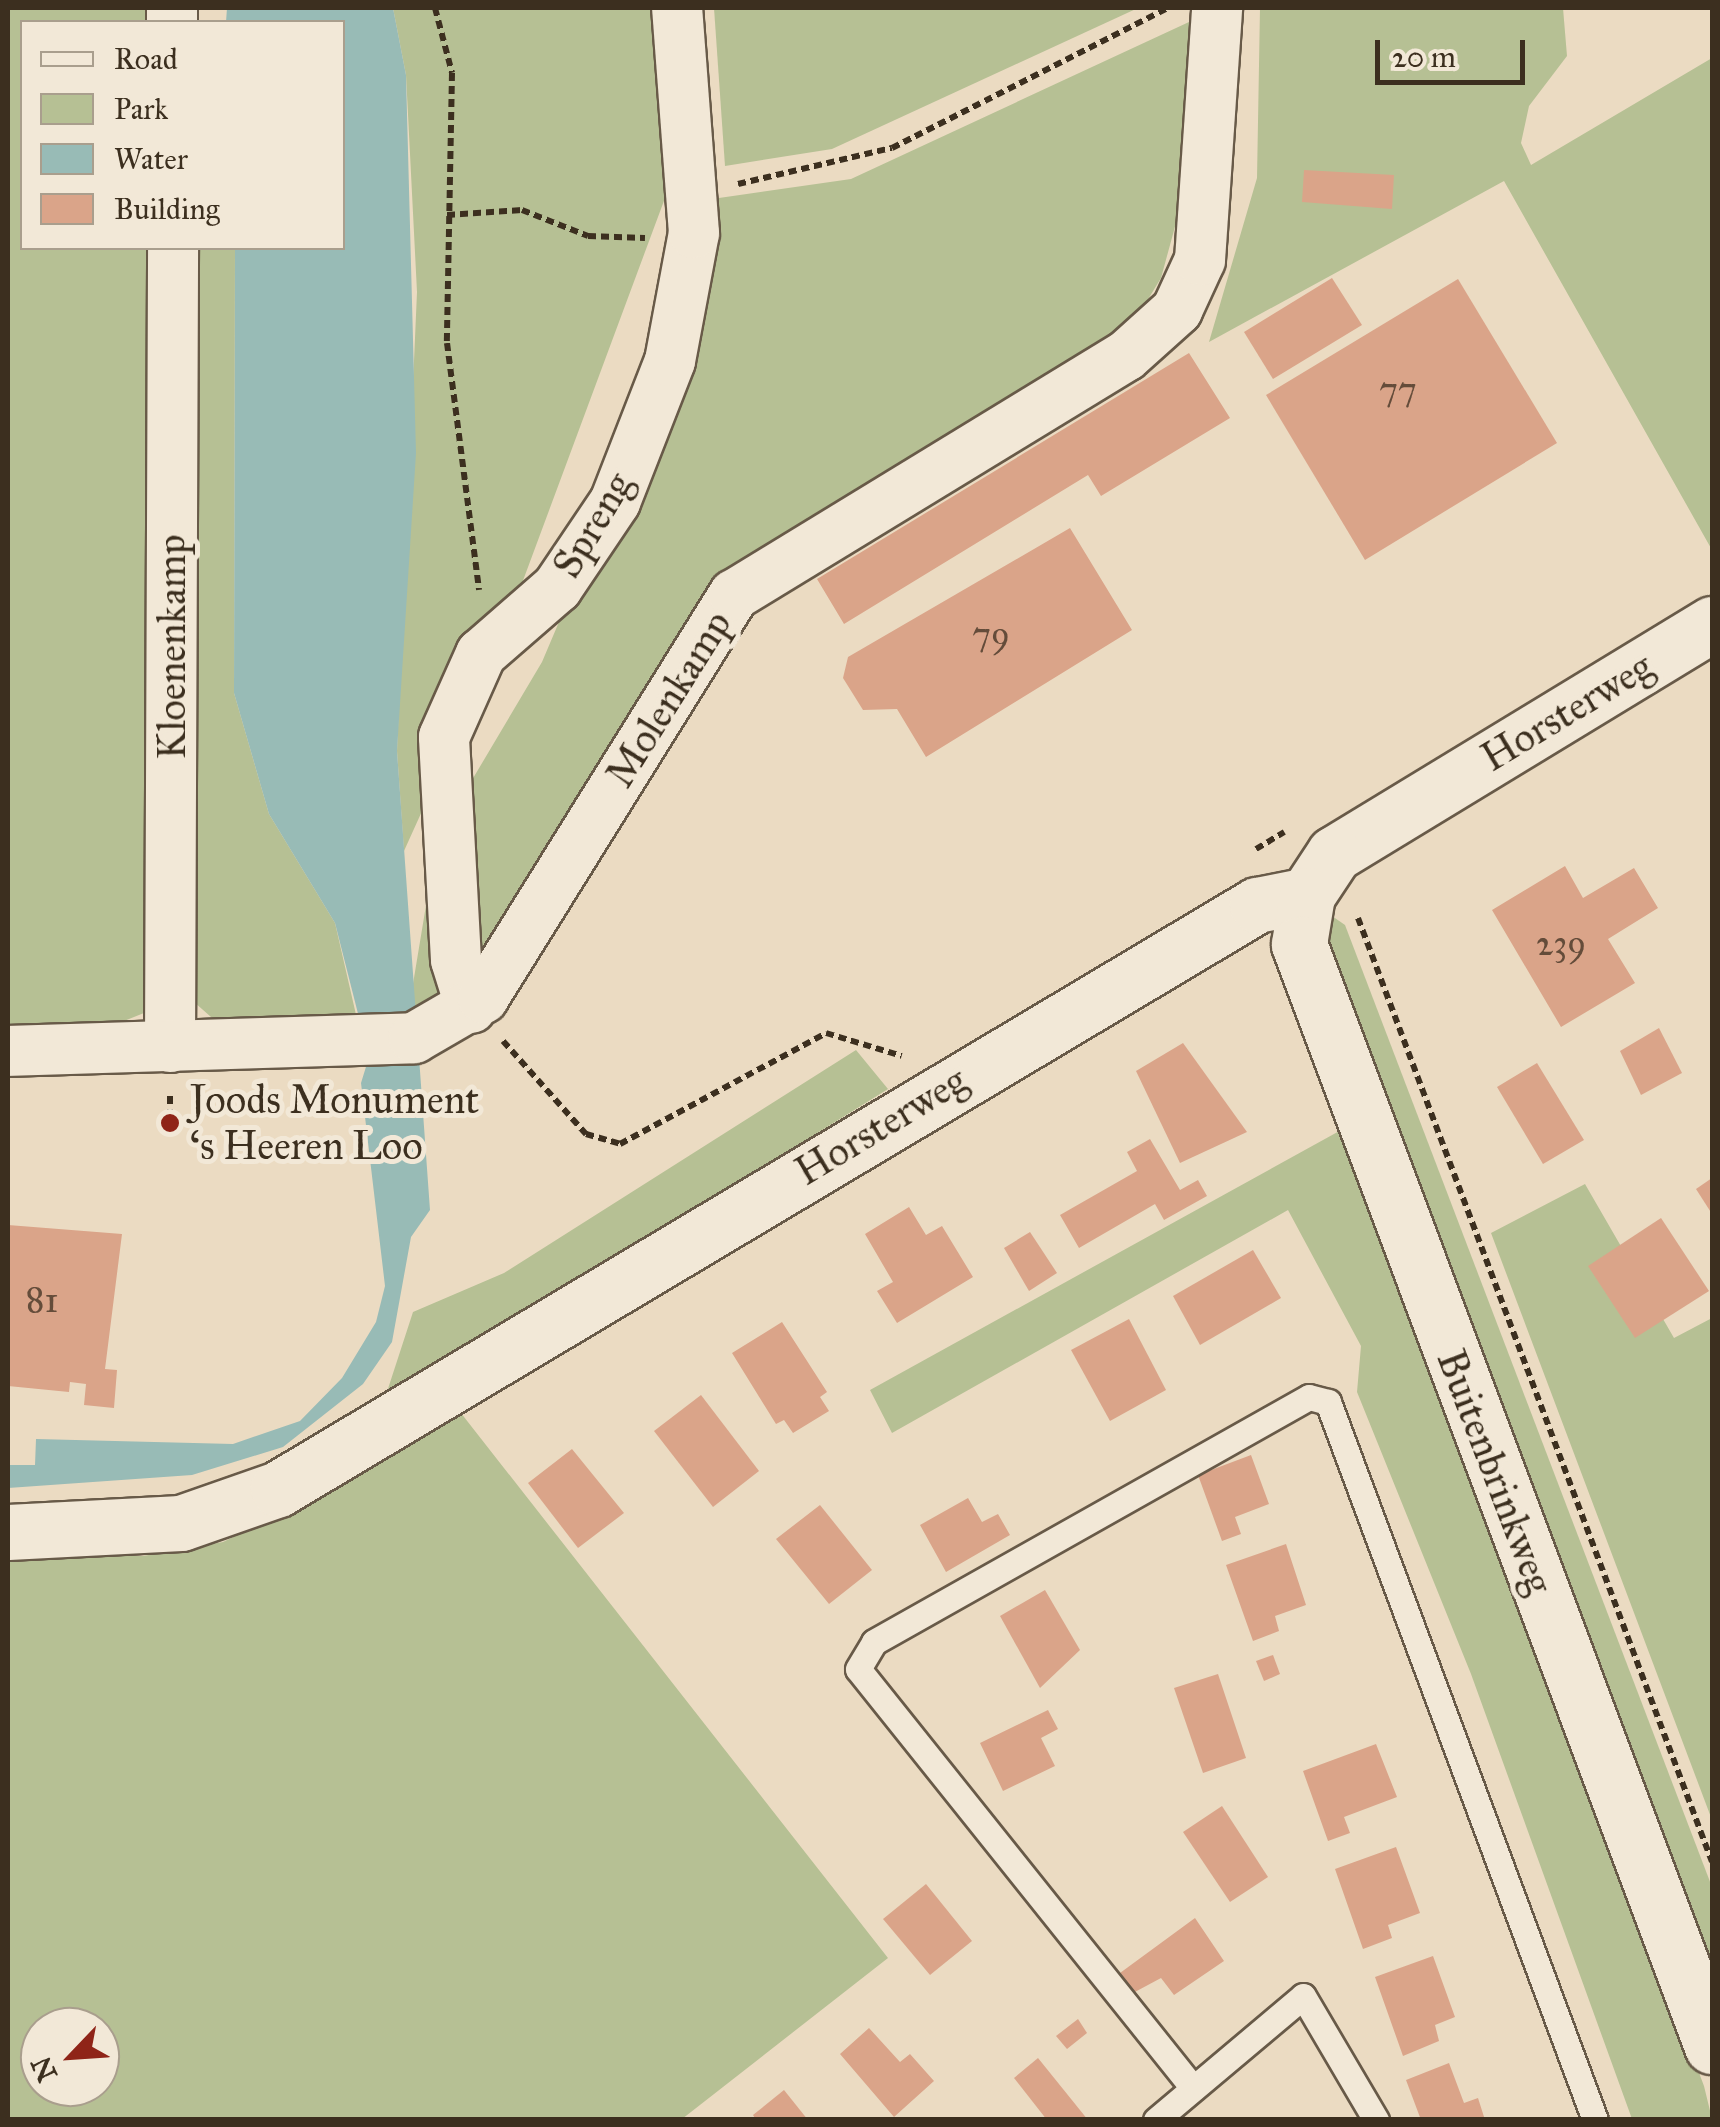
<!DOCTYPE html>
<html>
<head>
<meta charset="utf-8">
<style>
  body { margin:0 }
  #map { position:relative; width:1720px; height:2127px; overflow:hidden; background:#ebdbc2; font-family:"IM FELL Great Primer",serif }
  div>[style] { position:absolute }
  .green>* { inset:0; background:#b6c094 }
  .water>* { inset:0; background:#98bbb6 }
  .building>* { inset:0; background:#daa489 }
  .path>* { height:6px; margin-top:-3px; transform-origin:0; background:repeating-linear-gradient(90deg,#3c2f1f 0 8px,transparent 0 13px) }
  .roads { filter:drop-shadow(2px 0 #685a48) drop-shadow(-2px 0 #685a48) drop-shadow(0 2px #685a48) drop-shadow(0 -2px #685a48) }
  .service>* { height:25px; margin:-12.5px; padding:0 12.5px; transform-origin:12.5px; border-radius:12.5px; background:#f2e8d7 }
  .minor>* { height:50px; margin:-25px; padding:0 25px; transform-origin:25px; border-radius:25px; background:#f2e8d7 }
  .tertiary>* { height:55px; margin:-27.5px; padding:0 27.5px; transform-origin:27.5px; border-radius:27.5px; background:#f2e8d7 }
  .secondary>* { height:55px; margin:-27.5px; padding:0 27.5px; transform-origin:27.5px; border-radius:27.5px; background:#f2e8d7 }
  .dots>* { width:28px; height:28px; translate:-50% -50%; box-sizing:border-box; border:5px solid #f2e8d7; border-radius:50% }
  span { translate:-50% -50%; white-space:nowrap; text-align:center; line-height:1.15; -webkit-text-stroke:10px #f2e8d7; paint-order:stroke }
  .number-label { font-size:35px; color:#644c3a }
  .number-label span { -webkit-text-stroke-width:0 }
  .street-label { font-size:40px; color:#3c2f1f }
  .poi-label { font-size:40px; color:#3c2f1f }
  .left { translate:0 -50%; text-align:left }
  .frame { position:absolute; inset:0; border:10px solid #3c2f1f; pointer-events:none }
  .legend { position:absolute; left:20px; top:20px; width:325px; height:230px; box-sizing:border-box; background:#f2e8d7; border:2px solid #a99e8d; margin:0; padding:12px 18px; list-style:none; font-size:30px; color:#3c2f1f }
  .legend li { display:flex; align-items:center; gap:20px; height:50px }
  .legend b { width:50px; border:2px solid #a99e8d }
  .north { position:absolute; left:20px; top:2007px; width:100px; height:100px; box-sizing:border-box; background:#f2e8d7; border:2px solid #a99e8d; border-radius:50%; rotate:245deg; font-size:28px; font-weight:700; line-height:40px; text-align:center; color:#3c2f1f }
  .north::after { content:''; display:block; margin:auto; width:35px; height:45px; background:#8f2418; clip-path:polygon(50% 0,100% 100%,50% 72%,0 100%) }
  .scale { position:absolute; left:1375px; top:40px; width:150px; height:45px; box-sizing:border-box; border:5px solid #3c2f1f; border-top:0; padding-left:12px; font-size:30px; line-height:35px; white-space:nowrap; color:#3c2f1f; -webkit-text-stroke:8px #f2e8d7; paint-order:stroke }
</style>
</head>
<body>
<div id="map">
  <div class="green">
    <div style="clip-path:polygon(8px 8px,157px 8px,157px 22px,22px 22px,22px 248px,158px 248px,156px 981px,144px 1013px,104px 1029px,8px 1029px)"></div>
    <div style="clip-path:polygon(393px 8px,664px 8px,668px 190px,508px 621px,404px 851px,397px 751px,417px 292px,406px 75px)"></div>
    <div style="clip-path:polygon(714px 8px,1138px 8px,832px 149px,725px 166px)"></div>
    <div style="clip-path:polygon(1260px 8px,1563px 8px,1567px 56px,1529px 106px,1521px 143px,1531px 165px,1712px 58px,1712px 550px,1504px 181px,1209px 342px,1257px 178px)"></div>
    <div style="clip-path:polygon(1189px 22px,1198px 32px,1188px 179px,1161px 278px,1133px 324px,732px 572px,479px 962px,431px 1007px,409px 1008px,437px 839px,542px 662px,598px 530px,712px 199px,851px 179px)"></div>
    <div style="clip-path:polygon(194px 248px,235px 248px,234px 693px,269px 814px,335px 923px,357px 1019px,219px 1024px,194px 1002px)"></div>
    <div style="clip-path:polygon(1332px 916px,1345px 925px,1712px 1887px,1712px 1977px,1328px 964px)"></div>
    <div style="clip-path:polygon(856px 1050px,888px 1089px,383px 1404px,413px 1312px,504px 1273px)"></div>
    <div style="clip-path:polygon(1343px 1129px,1704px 2086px,1712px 2119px,1632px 2119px,1471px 1674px,1357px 1392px,1361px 1346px,1288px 1210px,892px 1433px,870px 1390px)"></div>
    <div style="clip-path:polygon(1585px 1184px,1674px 1338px,1712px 1318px,1712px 1820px,1491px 1233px)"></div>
    <div style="clip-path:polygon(evenodd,457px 1408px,888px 1958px,682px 2119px,8px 2120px,8px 1556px,143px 1556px,223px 1542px,320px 1495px,457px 1408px,40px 2027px,100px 2027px,100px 2087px,40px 2087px,40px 2027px)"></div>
  </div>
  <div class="water">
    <div style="clip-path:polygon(227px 8px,393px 8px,406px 75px,416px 453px,397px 751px,430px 1210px,411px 1237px,392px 1342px,363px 1384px,283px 1447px,192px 1475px,8px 1488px,8px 1465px,35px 1465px,36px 1439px,233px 1444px,300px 1421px,342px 1378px,376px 1322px,385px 1286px,361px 1083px,369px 1057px,335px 923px,269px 814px,234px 693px,235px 248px,342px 248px,342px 22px,226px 22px)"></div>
  </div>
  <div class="building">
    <div style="clip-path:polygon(1304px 170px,1394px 175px,1392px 209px,1302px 202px)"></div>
    <div style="clip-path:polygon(1332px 278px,1362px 325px,1273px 379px,1244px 332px)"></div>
    <div style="clip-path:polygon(1458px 279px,1557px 443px,1365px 560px,1266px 395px)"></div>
    <div style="clip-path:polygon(1189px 353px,1230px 418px,1101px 496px,1088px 475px,844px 624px,817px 579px)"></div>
    <div style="clip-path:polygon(1070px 528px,1132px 630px,926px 757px,897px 709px,863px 710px,843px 678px,848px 657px)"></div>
    <div style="clip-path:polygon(1565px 866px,1583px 898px,1634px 868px,1658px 908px,1608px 939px,1635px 983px,1561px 1027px,1492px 910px)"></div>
    <div style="clip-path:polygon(1659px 1028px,1682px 1073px,1641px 1095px,1620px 1051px)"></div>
    <div style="clip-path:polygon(1183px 1043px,1247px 1132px,1180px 1163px,1136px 1071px)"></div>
    <div style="clip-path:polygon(1537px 1063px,1584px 1140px,1543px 1164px,1497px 1087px)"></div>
    <div style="clip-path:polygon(1150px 1139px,1180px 1190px,1198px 1180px,1207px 1196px,1164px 1220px,1155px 1204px,1079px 1248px,1060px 1215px,1137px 1171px,1127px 1152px)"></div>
    <div style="clip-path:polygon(1712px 1178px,1712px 1214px,1696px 1189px)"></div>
    <div style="clip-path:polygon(909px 1207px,926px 1235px,942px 1226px,973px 1277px,897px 1323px,877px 1291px,893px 1282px,865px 1234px)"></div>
    <div style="clip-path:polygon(1661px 1218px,1709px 1291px,1635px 1338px,1588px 1266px)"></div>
    <div style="clip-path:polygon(8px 1225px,122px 1234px,105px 1369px,117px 1370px,114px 1408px,84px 1405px,86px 1384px,70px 1382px,69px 1392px,8px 1386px)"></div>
    <div style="clip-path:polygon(1030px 1232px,1057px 1273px,1029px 1291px,1004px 1248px)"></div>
    <div style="clip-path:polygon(1253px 1250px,1281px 1298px,1200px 1345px,1173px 1296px)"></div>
    <div style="clip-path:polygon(1129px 1319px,1166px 1390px,1110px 1421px,1071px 1350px)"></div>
    <div style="clip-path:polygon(782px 1322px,827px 1392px,820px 1397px,829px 1411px,793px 1433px,784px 1420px,776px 1424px,732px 1353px)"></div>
    <div style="clip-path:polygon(701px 1395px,759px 1471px,713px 1507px,654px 1431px)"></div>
    <div style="clip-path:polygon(572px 1449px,624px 1513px,578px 1548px,528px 1483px)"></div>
    <div style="clip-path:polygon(1251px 1455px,1269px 1504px,1235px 1517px,1241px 1534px,1222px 1541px,1198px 1475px)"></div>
    <div style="clip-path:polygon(968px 1498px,982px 1522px,998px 1514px,1010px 1535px,946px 1572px,920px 1525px)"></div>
    <div style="clip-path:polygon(820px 1505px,872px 1570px,829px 1604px,776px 1539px)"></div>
    <div style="clip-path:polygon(1286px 1544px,1306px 1605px,1275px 1616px,1279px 1631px,1253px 1641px,1226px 1565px)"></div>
    <div style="clip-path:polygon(1045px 1590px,1080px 1650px,1040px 1688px,1000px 1616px)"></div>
    <div style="clip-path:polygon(1273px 1655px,1280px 1674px,1264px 1681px,1256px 1661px)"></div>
    <div style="clip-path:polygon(1218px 1674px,1246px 1758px,1203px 1773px,1174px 1688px)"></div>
    <div style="clip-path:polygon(1048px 1710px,1058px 1729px,1041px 1738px,1055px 1766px,1003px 1791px,980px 1743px)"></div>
    <div style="clip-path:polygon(1376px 1744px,1397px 1797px,1344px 1817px,1350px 1833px,1328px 1841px,1303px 1771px)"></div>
    <div style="clip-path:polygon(1222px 1806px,1268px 1877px,1230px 1902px,1183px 1832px)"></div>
    <div style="clip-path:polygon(1396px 1847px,1420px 1913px,1388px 1925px,1392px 1938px,1363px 1949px,1335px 1869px)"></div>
    <div style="clip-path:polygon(926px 1884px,972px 1941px,930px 1975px,883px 1919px)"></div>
    <div style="clip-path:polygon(1195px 1918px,1224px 1961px,1174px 1995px,1161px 1978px,1133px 1993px,1120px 1973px)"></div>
    <div style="clip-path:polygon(1433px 1956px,1455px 2017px,1435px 2025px,1439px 2041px,1403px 2056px,1375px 1977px)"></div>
    <div style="clip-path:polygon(1078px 2019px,1087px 2033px,1067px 2049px,1056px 2036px)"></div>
    <div style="clip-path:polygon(869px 2028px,900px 2062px,910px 2054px,934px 2081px,894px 2117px,840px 2054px)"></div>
    <div style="clip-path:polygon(1038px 2058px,1088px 2120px,1047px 2120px,1014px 2078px)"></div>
    <div style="clip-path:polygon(1449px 2063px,1464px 2103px,1478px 2098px,1485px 2120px,1421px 2120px,1406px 2080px)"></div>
    <div style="clip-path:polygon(784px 2090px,808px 2120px,756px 2120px,753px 2115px)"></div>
  </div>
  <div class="path">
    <div style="left:435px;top:8px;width:67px;rotate:75.3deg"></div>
    <div style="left:452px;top:73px;width:270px;rotate:91.1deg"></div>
    <div style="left:447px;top:343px;width:249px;rotate:82.6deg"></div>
    <div style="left:738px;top:184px;width:158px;rotate:-13.2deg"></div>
    <div style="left:892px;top:148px;width:309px;rotate:-26.9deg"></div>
    <div style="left:447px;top:215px;width:75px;rotate:-3.8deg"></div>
    <div style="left:522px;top:210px;width:71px;rotate:21.5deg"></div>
    <div style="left:588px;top:236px;width:57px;rotate:2deg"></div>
    <div style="left:1256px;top:849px;width:33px;rotate:-31deg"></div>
    <div style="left:1358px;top:918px;width:1008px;rotate:69.44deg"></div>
    <div style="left:503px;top:1041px;width:125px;rotate:48.3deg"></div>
    <div style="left:586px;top:1134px;width:35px;rotate:16deg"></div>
    <div style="left:620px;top:1144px;width:234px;rotate:-28.3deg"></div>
    <div style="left:826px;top:1033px;width:79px;rotate:16.8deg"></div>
    <div style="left:170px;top:1117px;width:24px;rotate:-90deg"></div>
  </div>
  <div class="roads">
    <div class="service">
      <div style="left:1193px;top:2088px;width:536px;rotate:-128.64deg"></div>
      <div style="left:858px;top:1669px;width:31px;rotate:-59deg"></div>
      <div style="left:874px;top:1642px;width:499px;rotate:-29.4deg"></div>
      <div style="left:1309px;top:1397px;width:20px;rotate:15deg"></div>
      <div style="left:1328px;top:1402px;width:766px;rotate:69.6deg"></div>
      <div style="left:1156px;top:2120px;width:192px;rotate:-40.1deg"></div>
      <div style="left:1303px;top:1996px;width:144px;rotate:59.5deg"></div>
    </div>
    <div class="minor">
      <div style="left:172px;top:8px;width:14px;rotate:90deg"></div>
      <div style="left:471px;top:1008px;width:50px;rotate:-107.4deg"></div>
      <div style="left:456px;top:960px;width:223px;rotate:-93.1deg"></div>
      <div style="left:444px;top:737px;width:91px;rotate:-66deg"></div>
      <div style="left:481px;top:654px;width:101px;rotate:-41deg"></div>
      <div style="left:557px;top:588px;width:104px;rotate:-56deg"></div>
      <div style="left:615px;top:502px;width:151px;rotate:-68.7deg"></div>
      <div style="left:670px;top:361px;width:130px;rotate:-79.4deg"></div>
      <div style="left:694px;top:233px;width:226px;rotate:-94.3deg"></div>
      <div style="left:170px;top:1047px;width:799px;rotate:-89.78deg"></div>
      <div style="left:8px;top:1051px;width:406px;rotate:-1.8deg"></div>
      <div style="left:414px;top:1038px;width:80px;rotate:-30.1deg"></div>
      <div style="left:483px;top:998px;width:475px;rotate:-58.1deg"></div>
      <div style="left:734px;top:595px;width:459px;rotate:-31.4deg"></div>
      <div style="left:1126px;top:356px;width:69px;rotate:-42deg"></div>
      <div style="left:1177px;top:310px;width:55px;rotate:-65.3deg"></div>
      <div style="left:1200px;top:260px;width:253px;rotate:-86.1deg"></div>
    </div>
    <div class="tertiary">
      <div style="left:8px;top:1532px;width:173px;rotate:-3deg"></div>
      <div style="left:181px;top:1523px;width:103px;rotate:-19.3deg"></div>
      <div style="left:278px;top:1489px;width:1140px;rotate:-30.82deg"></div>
      <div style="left:1257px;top:905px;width:51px;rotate:-11.3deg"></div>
    </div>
    <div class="secondary">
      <div style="left:1712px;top:624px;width:442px;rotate:148.7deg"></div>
      <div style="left:1334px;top:854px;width:49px;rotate:123.4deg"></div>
      <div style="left:1307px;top:895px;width:50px;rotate:99.3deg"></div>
      <div style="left:1299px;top:944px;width:1177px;rotate:69.46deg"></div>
    </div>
  </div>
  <div class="dots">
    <div style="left:170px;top:1123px;background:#8f2418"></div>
  </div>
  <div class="number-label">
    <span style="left:1398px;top:390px">77</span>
    <span style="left:991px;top:635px">79</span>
    <span style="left:1561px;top:944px">239</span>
    <span style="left:42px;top:1301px">81</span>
  </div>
  <div class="street-label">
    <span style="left:593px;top:525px;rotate:-59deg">Spreng</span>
    <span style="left:172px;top:647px;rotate:-90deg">Kloenenkamp</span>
    <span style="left:669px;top:699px;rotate:-58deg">Molenkamp</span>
    <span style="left:1567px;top:712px;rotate:-31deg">Horsterweg</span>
    <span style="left:881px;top:1126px;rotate:-31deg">Horsterweg</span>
    <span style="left:1495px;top:1472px;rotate:69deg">Buitenbrinkweg</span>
  </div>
  <div class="poi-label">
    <span class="left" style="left:190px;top:1123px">Joods Monument<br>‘s Heeren Loo</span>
  </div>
  <div class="frame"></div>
  <ul class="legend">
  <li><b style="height:12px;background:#f2e8d7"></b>Road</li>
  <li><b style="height:28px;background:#b6c094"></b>Park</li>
  <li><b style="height:28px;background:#98bbb6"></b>Water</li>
  <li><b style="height:28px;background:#daa489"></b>Building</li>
  </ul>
  <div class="north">N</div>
  <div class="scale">20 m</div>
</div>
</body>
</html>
